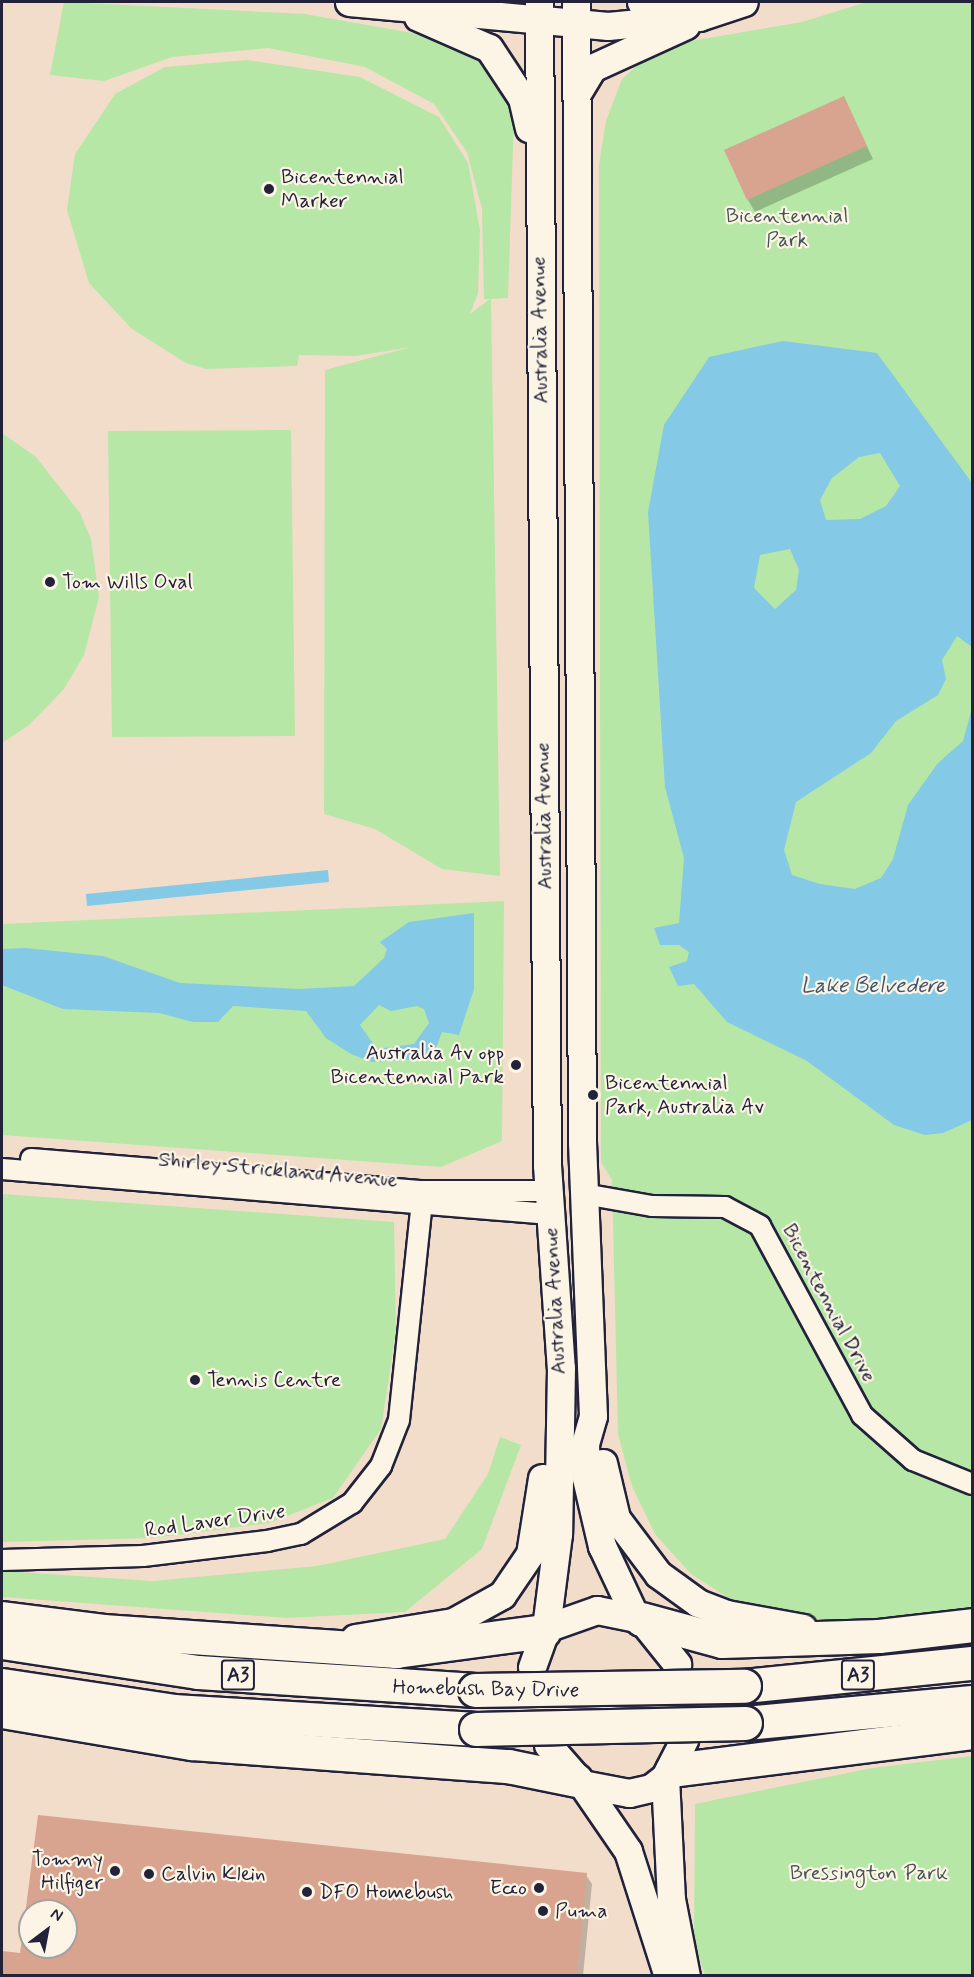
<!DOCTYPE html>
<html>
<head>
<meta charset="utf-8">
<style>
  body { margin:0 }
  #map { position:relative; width:974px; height:1977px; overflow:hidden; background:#f2ddcb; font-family:Mynerve,sans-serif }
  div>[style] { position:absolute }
  .green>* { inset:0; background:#b6e7a6 }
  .water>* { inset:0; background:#84c9e5 }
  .shadow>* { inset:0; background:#0003 }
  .building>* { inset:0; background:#d9a48f }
  .roads { filter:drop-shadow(2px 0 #22223b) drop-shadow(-2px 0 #22223b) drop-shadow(0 2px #22223b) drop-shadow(0 -2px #22223b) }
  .street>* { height:20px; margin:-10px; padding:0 10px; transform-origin:10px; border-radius:10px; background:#fcf5e5 }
  .secondary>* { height:27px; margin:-13.5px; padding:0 13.5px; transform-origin:13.5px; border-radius:13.5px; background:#fcf5e5 }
  .highway>* { height:33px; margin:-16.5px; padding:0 16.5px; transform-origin:16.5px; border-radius:16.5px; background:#fcf5e5 }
  .bridges { filter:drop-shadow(2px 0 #22223b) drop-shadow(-2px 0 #22223b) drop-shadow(0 2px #22223b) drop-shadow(0 -2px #22223b) }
  .highway-bridge>* { height:33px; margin:-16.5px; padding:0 16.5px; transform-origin:16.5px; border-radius:16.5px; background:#fcf5e5 }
  .dots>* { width:16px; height:16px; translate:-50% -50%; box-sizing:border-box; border:3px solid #fcf5e5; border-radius:50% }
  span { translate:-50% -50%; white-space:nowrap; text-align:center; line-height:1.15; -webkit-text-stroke:4.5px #fcf5e5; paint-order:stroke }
  .shield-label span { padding:2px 4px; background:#fcf5e5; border:2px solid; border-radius:4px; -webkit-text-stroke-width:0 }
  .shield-label { font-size:20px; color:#22223b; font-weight:700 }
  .poi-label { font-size:21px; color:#22223b }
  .left { translate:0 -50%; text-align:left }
  .right { translate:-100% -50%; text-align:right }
  .park-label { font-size:21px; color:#475356 }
  .street-label { font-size:21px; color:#22223b }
  .water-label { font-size:22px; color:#3f546e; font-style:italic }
  .frame { position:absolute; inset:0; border:3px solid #22223b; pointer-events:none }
  .north { position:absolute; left:18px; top:1899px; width:60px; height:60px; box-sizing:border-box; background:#fcf5e5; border:2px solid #a5a1a1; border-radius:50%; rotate:32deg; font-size:16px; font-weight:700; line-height:24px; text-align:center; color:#22223b }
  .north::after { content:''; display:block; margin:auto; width:21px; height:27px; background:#22223b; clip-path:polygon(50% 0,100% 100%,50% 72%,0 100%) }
</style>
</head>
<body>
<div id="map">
  <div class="green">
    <div style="clip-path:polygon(64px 2px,305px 14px,435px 37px,488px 62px,514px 115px,508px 298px,491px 299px,500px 876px,442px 869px,375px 829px,324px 814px,325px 370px,411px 347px,356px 356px,299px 355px,297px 366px,206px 369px,186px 363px,132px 329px,89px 283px,67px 210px,75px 154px,115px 94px,165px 67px,247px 60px,360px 77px,439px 117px,468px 163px,480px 230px,478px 293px,470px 314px,490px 299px,484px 299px,482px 209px,467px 152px,434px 104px,365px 67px,268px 48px,172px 57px,104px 81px,50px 75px)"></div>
    <div style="clip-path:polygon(867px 2px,972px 2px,972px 1608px,850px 1622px,775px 1614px,727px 1597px,691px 1574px,655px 1534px,632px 1486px,618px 1434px,612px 1180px,601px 1162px,599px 164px,606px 121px,622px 79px,649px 55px,685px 42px,802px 22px)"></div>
    <div style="clip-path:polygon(291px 430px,295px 736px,112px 737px,108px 431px)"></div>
    <div style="clip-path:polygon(2px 433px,36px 457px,80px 513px,91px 539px,99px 597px,84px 655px,64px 689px,29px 725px,2px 743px)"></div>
    <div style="clip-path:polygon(504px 901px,502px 1141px,441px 1167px,2px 1135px,2px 924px)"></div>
    <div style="clip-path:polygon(2px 1194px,394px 1222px,396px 1331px,381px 1429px,333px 1498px,269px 1523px,153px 1538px,2px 1542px)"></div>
    <div style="clip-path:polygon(500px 1437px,521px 1445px,482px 1549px,405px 1612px,287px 1618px,2px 1597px,2px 1571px,153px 1581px,317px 1566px,445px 1539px,488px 1474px)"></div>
    <div style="clip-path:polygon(972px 1756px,972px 1975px,705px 1975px,694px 1941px,695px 1804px,872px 1768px)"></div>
  </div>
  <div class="water">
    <div style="clip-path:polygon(evenodd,783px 341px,877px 353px,972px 483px,972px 647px,957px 636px,942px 660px,946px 679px,938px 695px,896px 721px,871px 753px,796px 802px,784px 850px,792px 875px,820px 884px,855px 889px,881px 878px,893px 859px,908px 805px,938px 763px,963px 741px,972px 708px,972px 1120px,943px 1133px,925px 1135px,894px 1125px,807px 1061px,727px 1022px,694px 984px,678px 986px,669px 967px,687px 961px,689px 952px,679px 945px,660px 945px,654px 928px,679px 923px,684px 858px,665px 787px,648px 512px,664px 425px,709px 357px,783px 341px,880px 453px,900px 486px,886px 506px,860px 519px,826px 520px,820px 500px,832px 478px,859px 457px,880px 453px,783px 341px,790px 549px,799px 570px,796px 590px,775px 609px,754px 588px,760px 555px,790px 549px)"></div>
    <div style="clip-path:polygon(328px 870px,329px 882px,87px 906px,86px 894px)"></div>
    <div style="clip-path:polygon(evenodd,474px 913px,474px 989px,459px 1035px,442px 1032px,436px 1048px,420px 1059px,372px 1062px,351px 1054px,326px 1038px,306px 1011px,233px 1006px,218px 1022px,193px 1022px,159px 1013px,63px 1009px,2px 985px,2px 949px,26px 948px,103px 956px,180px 983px,299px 989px,354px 986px,384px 958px,387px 949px,380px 942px,409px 922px,474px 913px,379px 1005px,391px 1011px,417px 1006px,424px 1009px,429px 1023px,414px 1044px,377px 1049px,360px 1025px,379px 1005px)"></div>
  </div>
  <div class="shadow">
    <div style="clip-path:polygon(844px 98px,873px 159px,755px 212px,748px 200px)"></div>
    <div style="clip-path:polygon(evenodd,39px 1817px,586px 1875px,592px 1884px,583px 1976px,2px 1976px,2px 1953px,19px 1955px,24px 1963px,39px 1817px,30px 1911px,66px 1911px,66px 1947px,30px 1947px,30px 1911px)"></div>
  </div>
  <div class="building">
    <div style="clip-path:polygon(844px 96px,867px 146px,747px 200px,724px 150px)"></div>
    <div style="clip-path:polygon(evenodd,38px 1815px,587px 1873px,577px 1976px,2px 1976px,2px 1951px,20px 1953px,38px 1815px,30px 1911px,66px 1911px,66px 1947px,30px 1947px,30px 1911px)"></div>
  </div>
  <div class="roads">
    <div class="street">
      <div style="left:31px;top:1159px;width:393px;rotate:4.7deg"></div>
      <div style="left:423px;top:1191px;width:125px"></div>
      <div style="left:2px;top:1169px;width:550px;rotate:4.69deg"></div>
      <div style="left:584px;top:1194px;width:69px;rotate:10deg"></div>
      <div style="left:652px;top:1206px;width:73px;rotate:0.8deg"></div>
      <div style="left:725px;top:1207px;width:40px;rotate:28deg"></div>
      <div style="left:760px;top:1226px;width:215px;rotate:61.6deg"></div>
      <div style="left:862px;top:1415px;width:68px;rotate:41.4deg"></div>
      <div style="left:913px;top:1460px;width:64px;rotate:22.1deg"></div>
      <div style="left:2px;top:1560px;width:141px;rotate:-1.6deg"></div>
      <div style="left:143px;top:1556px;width:125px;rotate:-6.9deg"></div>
      <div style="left:267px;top:1541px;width:35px;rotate:-12deg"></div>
      <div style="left:301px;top:1534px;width:60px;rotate:-31.3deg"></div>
      <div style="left:352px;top:1503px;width:47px;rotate:-51.9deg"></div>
      <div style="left:381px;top:1466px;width:49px;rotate:-68.6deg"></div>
      <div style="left:399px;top:1420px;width:230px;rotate:-84deg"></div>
    </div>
    <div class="secondary">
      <div style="left:349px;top:2px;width:260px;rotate:5.3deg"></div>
      <div style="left:608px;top:26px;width:91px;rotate:-5.6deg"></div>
      <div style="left:699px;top:17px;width:47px;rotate:-18.4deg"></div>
      <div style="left:539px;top:2px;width:1163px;rotate:89.61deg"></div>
      <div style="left:547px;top:1165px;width:203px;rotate:86.1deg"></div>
      <div style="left:561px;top:1368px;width:166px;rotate:91deg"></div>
      <div style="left:558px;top:1534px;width:95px;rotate:97.3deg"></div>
      <div style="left:576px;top:2px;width:1140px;rotate:89.7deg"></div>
      <div style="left:582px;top:1142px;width:274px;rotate:87.7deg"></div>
      <div style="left:593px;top:1416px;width:29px;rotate:106deg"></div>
      <div style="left:585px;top:1444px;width:34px;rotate:88deg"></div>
      <div style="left:586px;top:1478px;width:70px;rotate:76.8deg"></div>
      <div style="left:602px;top:1546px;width:77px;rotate:64.8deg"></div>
      <div style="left:641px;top:2px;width:52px;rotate:1.1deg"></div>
      <div style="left:418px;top:17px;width:77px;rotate:23.6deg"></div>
      <div style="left:489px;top:48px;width:60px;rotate:56.6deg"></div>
      <div style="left:522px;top:98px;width:31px;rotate:77deg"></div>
      <div style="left:576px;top:95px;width:31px;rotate:-59deg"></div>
      <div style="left:592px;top:68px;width:103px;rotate:-24.6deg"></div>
      <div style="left:603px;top:1463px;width:57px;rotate:76.7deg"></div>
      <div style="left:616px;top:1518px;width:70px;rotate:53.1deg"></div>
      <div style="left:658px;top:1574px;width:49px;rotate:35.9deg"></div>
      <div style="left:698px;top:1603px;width:30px;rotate:21deg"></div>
      <div style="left:726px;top:1614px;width:78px;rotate:10.3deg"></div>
      <div style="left:355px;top:1638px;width:99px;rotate:-9.3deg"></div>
      <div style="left:453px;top:1622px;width:56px;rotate:-28.9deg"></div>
      <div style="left:502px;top:1595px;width:50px;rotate:-55.7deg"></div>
      <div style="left:530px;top:1554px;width:77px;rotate:-81deg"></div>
      <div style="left:532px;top:1667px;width:41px;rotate:-70.3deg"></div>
      <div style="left:546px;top:1628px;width:54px;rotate:-19.4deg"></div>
      <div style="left:597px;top:1610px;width:45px;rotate:11.6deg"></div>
      <div style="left:641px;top:1619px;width:58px;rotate:51.3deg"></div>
      <div style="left:548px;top:1745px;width:52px;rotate:48.9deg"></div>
      <div style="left:582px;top:1784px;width:48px;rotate:10.8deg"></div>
      <div style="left:629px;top:1793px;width:23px;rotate:-13deg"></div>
      <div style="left:651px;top:1788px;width:18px;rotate:-38deg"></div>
      <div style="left:665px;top:1777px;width:42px;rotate:-62.8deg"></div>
      <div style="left:665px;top:1777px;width:122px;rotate:87.2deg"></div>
      <div style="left:671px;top:1899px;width:78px;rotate:79deg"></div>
      <div style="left:582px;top:1784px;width:81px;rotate:55.5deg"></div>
      <div style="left:628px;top:1851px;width:131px;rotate:72.3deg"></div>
    </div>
    <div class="highway">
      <div style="left:2px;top:1618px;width:102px;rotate:7.3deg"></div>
      <div style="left:103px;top:1631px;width:294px;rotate:3.9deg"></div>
      <div style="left:396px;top:1651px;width:149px;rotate:-7.7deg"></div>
      <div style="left:641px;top:1619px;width:84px;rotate:15.2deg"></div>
      <div style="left:722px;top:1641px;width:157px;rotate:-1.8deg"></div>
      <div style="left:879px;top:1636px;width:94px;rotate:-6.7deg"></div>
      <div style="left:2px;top:1642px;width:198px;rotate:8.7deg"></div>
      <div style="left:198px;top:1672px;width:278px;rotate:3.7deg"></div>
      <div style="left:2px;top:1685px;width:173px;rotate:8.6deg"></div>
      <div style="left:173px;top:1711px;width:304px;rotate:3.4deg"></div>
      <div style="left:744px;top:1686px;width:229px;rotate:-5.8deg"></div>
      <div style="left:2px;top:1711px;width:193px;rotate:9.6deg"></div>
      <div style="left:192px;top:1743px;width:317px;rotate:4.2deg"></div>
      <div style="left:508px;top:1766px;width:69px;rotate:11.6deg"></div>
      <div style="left:745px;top:1723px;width:228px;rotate:-5.3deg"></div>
      <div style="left:672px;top:1770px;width:302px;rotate:-7.2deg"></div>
    </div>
  </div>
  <div class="bridges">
    <div class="highway-bridge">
      <div style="left:475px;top:1690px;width:269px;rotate:-0.9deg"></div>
      <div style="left:476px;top:1729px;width:269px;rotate:-1.3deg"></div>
    </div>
  </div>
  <div class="dots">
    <div style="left:269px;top:189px;background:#22223b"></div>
    <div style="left:50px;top:582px;background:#22223b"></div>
    <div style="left:516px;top:1065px;background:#22223b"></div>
    <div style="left:593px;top:1095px;background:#22223b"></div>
    <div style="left:195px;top:1380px;background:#22223b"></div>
    <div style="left:115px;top:1871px;background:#22223b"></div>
    <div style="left:149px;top:1874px;background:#22223b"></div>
    <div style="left:539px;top:1888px;background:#22223b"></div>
    <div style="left:307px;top:1892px;background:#22223b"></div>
    <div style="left:543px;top:1911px;background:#22223b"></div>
  </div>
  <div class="shield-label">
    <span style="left:238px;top:1675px">A3</span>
    <span style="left:858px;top:1675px">A3</span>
  </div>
  <div class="poi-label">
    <span class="left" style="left:281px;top:189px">Bicentennial<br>Marker</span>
    <span class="left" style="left:62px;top:582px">Tom Wills Oval</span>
    <span class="right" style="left:504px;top:1065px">Australia Av opp<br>Bicentennial Park</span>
    <span class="left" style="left:605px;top:1095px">Bicentennial<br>Park, Australia Av</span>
    <span class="left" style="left:207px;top:1380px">Tennis Centre</span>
    <span class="right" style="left:103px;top:1871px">Tommy<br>Hilfiger</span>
    <span class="left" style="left:161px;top:1874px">Calvin Klein</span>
    <span class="right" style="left:527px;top:1888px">Ecco</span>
    <span class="left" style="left:319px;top:1892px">DFO Homebush</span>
    <span class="left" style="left:555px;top:1911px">Puma</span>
  </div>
  <div class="park-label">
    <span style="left:787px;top:228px">Bicentennial<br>Park</span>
    <span style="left:869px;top:1873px">Bressington Park</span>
  </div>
  <div class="street-label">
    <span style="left:540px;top:330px;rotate:-91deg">Australia Avenue</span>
    <span style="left:544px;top:816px;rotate:-91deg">Australia Avenue</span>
    <span style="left:278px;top:1170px;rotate:5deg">Shirley Strickland Avenue</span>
    <span style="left:555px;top:1301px;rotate:-93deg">Australia Avenue</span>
    <span style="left:829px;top:1303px;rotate:62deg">Bicentennial Drive</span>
    <span style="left:215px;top:1521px;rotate:-8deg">Rod Laver Drive</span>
    <span style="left:486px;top:1689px;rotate:1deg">Homebush Bay Drive</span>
  </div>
  <div class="water-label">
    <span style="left:873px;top:987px">Lake Belvedere</span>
  </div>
  <div class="frame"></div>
  <div class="north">N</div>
</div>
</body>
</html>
